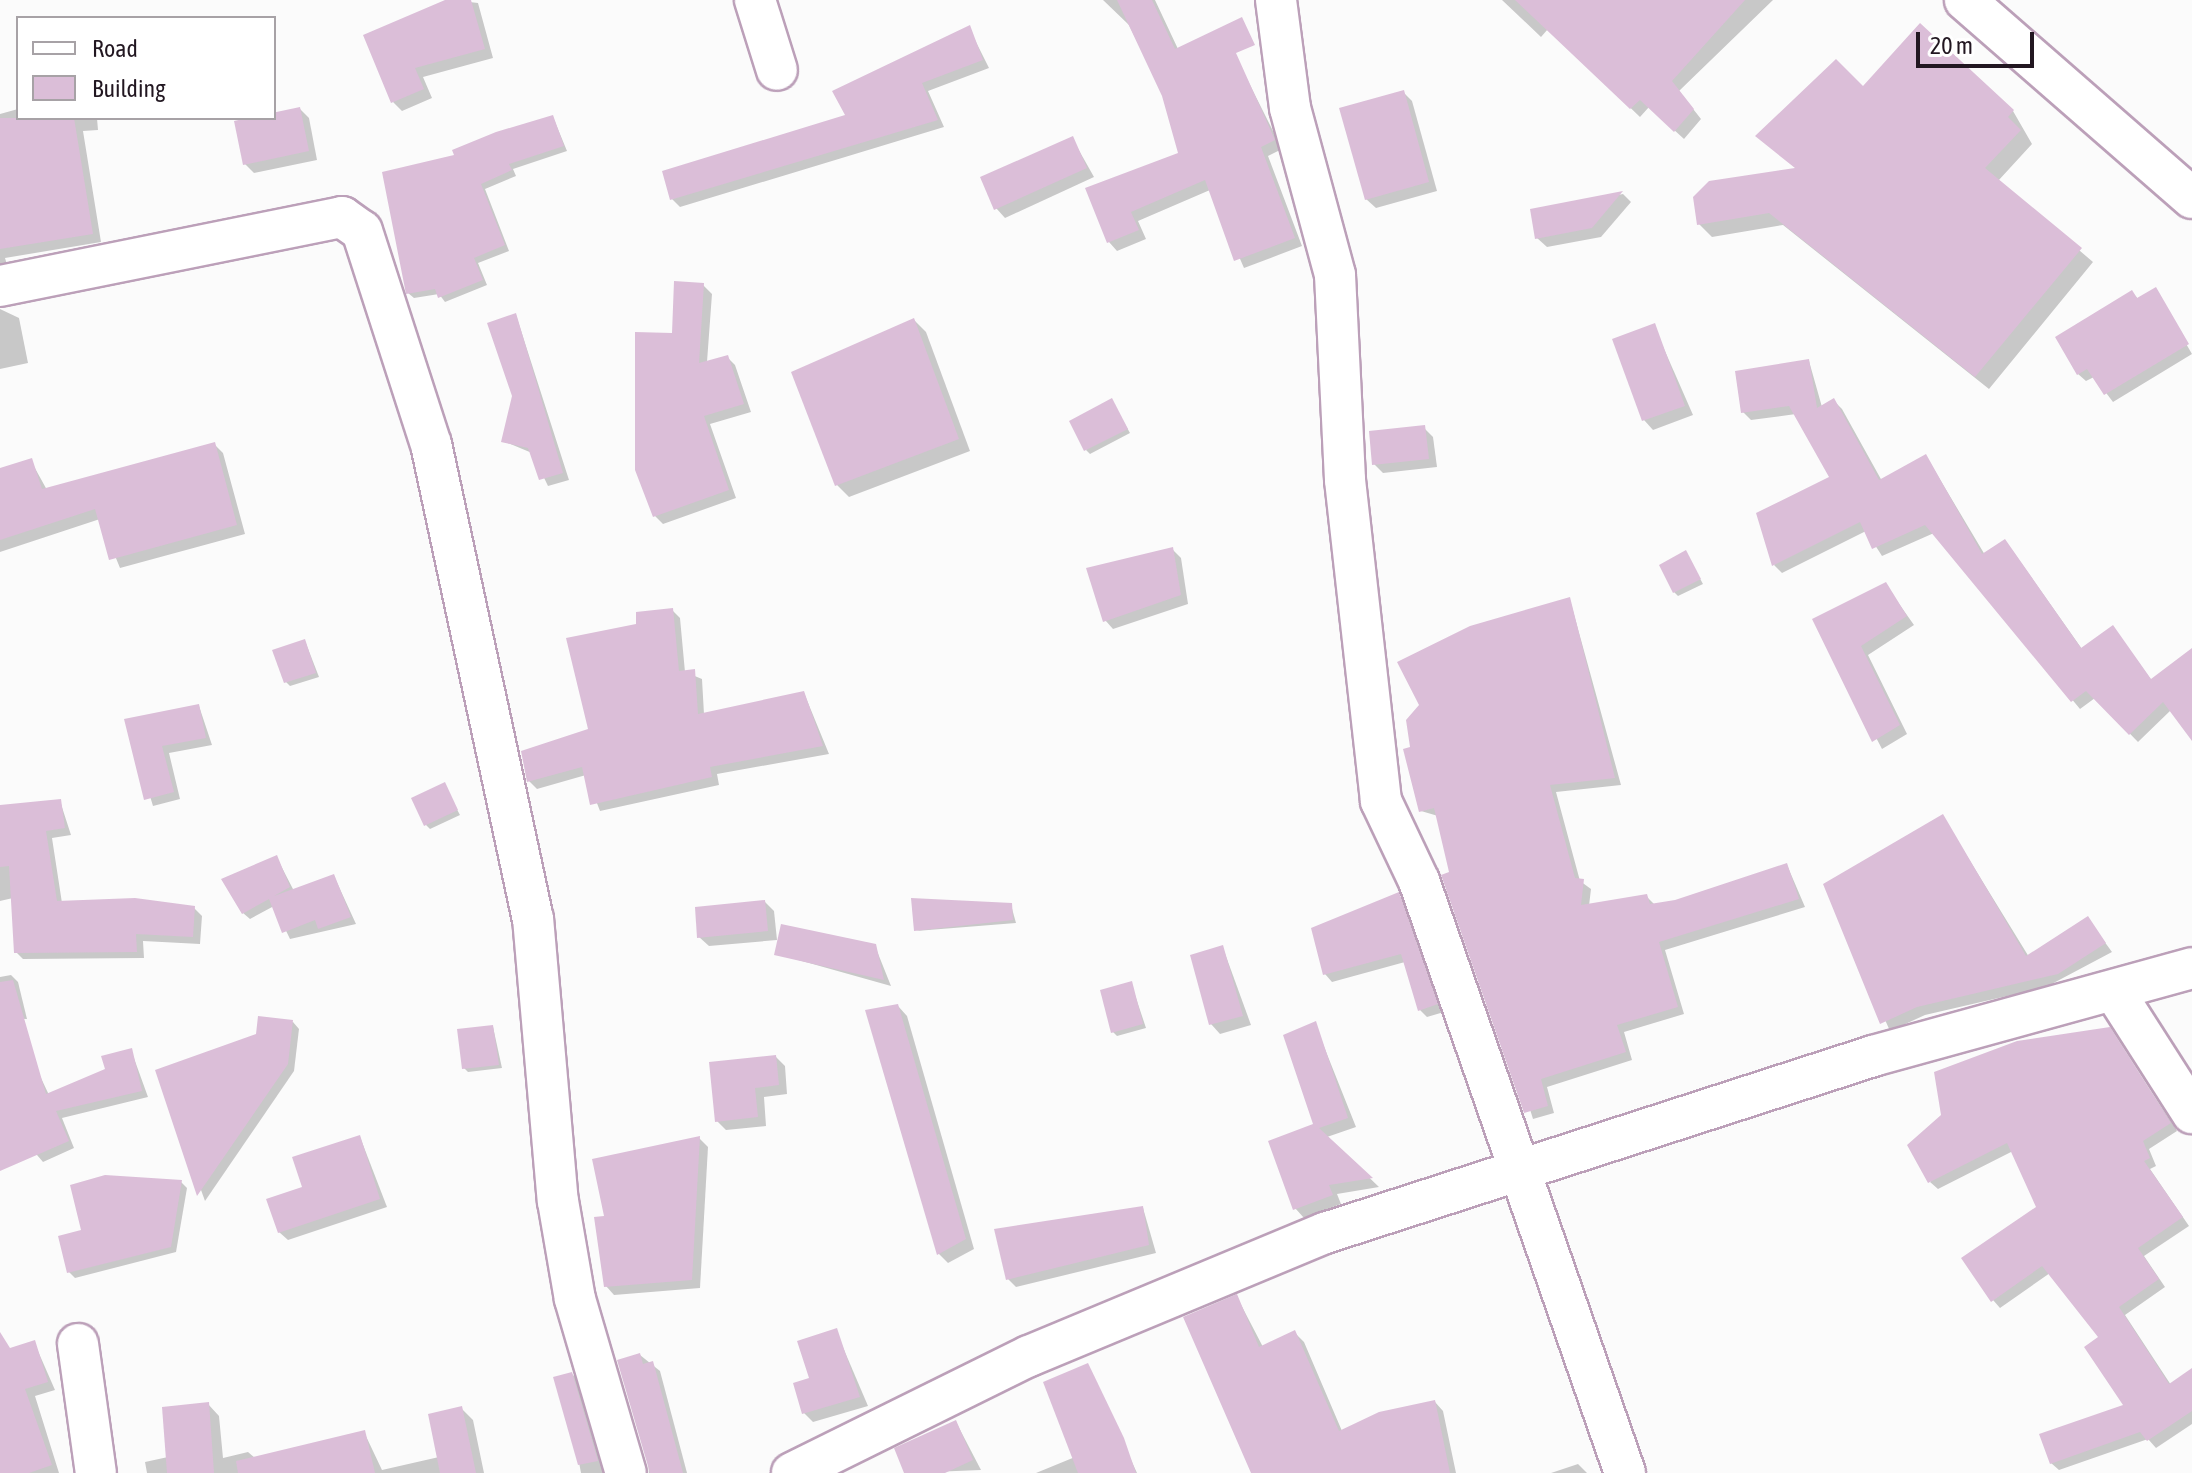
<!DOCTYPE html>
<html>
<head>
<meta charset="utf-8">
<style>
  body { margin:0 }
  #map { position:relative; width:2192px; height:1473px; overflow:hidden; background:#fbfbfb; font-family:"Asap Condensed",sans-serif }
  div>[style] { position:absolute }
  .shadow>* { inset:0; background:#0003 }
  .building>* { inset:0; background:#dbbed8 }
  .roads { filter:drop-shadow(2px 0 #bca0b9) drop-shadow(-2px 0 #bca0b9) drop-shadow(0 2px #bca0b9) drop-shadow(0 -2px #bca0b9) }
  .minor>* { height:40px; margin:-20px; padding:0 20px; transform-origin:20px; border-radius:20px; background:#fff }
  span { translate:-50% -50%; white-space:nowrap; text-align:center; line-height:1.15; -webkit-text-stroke:6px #fff; paint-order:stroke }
  .legend { position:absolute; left:16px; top:16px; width:260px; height:104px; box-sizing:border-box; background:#fff; border:2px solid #a7a2a6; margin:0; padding:10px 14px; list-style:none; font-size:24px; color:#221721 }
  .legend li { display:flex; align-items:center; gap:16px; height:40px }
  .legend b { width:40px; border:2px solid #a7a2a6 }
  .scale { position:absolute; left:1916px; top:32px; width:118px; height:36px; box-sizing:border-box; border:4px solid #221721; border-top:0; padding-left:10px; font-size:24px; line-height:28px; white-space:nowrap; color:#221721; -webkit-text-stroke:6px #fff; paint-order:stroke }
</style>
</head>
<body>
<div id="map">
  <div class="shadow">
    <div style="clip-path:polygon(453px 0,478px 3px,493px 58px,423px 77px,432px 98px,402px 111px,393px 102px)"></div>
    <div style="clip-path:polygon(1103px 0,1155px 0,1178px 49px,1235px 55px,1282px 149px,1268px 156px,1302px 246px,1244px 268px,1210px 190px,1138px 221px,1146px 239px,1117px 251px,1109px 242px,1087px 189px,1181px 154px,1164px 96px,1129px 25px)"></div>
    <div style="clip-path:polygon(1502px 0,1773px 0,1679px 91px,1701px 119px,1684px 139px,1649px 107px,1640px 117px,1548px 29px,1541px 37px)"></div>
    <div style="clip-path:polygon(969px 28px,989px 68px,928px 91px,944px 127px,680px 207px,672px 199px,847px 116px)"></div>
    <div style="clip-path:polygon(1863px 89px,2013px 111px,2032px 144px,1998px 181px,2093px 262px,1989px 389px,1783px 225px,1712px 237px,1699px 224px,1797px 169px,1758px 136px)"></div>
    <div style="clip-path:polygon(1403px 92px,1412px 101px,1437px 191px,1376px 208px,1366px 199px)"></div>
    <div style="clip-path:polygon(18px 109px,18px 118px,97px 118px,98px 130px,83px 131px,101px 242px,5px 258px,9px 271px,0 275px,0 114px)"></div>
    <div style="clip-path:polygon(300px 109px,309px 118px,317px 160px,254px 173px,245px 164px)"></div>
    <div style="clip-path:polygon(553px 117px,567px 151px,513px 169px,516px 176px,485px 189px,509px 251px,478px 263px,487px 285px,445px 302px,439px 294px,414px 298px,408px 293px,457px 157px)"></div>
    <div style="clip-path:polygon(1072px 138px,1094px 177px,1005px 218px,996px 208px)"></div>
    <div style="clip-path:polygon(1623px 194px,1631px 202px,1601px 237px,1547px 247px,1537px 238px,1533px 211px)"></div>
    <div style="clip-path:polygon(703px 285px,712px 294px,707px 362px,727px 357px,735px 365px,751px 412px,710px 424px,736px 498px,663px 524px,655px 516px)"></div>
    <div style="clip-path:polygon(2155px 290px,2192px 354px,2113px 402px,2094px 377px,2086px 381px,2078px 374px,2132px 292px,2139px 300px)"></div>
    <div style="clip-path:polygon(0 309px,19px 318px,28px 363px,0 369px)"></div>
    <div style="clip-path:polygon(516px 315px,569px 480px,548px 486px,532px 453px,503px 441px,514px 396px)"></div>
    <div style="clip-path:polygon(914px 320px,926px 332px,970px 451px,849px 497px,837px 485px)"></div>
    <div style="clip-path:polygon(1654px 326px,1693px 415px,1653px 430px,1644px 420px)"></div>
    <div style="clip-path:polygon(1809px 361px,1822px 407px,1834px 401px,1842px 409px,1882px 481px,1926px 456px,1985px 555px,2012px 550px,2082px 649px,2113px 627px,2152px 681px,2192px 670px,2192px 721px,2171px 710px,2138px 742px,2095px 698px,2080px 709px,1934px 533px,1882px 556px,1866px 531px,1782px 573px,1774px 565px,1831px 477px,1796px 414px,1751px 420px,1743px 412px)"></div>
    <div style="clip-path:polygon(1112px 401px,1130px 433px,1090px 454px,1086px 450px)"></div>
    <div style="clip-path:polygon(1424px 428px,1433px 437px,1437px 467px,1383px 473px,1374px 464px)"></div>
    <div style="clip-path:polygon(214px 444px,223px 453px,245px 534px,120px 568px,100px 519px,0 552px,0 470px,31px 461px,47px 490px)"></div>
    <div style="clip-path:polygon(1172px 549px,1181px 558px,1188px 604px,1113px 629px,1105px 620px)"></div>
    <div style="clip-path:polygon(1686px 553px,1703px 584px,1678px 596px,1674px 592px)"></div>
    <div style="clip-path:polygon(1885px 584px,1914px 625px,1868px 655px,1907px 734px,1882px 749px,1814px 619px)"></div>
    <div style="clip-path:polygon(1570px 600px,1621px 785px,1556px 792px,1580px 881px,1591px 889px,1589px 906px,1646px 896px,1654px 904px,1675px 902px,1787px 865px,1805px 907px,1665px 950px,1684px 1014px,1624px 1032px,1632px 1060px,1547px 1087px,1554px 1113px,1533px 1119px,1438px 816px,1421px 811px,1412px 748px)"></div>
    <div style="clip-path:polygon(672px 610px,680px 618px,685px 672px,702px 679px,704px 714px,804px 693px,829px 754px,717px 774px,719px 785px,600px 811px,586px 775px,537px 789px,529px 781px,590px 731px)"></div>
    <div style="clip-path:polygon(305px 641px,319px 677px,290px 686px,286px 682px)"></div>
    <div style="clip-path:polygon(199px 706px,212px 745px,169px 753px,180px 799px,153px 806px,127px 721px)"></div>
    <div style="clip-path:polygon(444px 785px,460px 815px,430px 829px,426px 825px)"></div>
    <div style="clip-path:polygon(60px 801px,71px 835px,52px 838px,62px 903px,194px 908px,202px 916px,200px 944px,143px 941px,144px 958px,23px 959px,16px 952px,13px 898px,0 901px,0 807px)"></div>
    <div style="clip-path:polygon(1943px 817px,2029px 957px,2088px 919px,2112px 952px,2046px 987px,1925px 1015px,1890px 1031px,1825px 885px)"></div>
    <div style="clip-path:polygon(277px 858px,294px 891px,334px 876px,356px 924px,290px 939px,274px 906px,250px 919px,243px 913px)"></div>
    <div style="clip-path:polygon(1398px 895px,1406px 902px,1444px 1012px,1427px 1017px,1420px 1010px,1405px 962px,1332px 982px,1325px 974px)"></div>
    <div style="clip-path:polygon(765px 902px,774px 911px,777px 940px,709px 946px,699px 937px)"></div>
    <div style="clip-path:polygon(1011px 905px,1016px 923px,916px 931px)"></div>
    <div style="clip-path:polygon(875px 946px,891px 986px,777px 954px)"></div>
    <div style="clip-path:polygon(1223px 948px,1251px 1025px,1220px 1034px,1211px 1024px)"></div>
    <div style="clip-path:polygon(11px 975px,18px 982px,27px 1019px,0 1018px,0 977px)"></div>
    <div style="clip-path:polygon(1131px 983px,1146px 1028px,1117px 1036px,1113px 1032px)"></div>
    <div style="clip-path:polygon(898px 1006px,907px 1016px,974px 1249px,948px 1263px,939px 1254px)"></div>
    <div style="clip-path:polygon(293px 1022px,299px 1029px,294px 1071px,205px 1201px,158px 1071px)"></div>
    <div style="clip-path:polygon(1315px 1024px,1356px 1127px,1327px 1137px,1379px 1187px,1337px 1194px,1341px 1204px,1304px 1218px,1295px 1208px,1316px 1125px)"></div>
    <div style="clip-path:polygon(493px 1027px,502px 1068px,468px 1072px,464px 1068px)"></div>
    <div style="clip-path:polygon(2109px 1029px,2177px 1131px,2149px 1149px,2156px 1166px,2150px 1169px,2189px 1226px,2144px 1256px,2165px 1287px,2125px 1315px,2171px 1385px,2192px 1370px,2192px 1424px,2156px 1448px,2148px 1439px,2059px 1470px,2051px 1463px,2126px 1406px,2101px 1338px,2050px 1273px,2000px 1308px,1993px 1300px,2039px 1207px,2013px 1151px,1938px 1189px,1930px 1182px)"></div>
    <div style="clip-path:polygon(131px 1050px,148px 1097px,62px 1118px,74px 1148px,43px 1162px,37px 1155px,41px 1078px,49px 1095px,107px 1070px)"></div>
    <div style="clip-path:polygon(776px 1057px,785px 1066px,787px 1094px,764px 1097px,766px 1126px,726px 1130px,717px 1121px)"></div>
    <div style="clip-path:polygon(360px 1137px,387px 1207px,288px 1240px,279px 1232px,305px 1188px)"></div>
    <div style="clip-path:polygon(699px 1138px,708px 1147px,700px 1288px,614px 1295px,606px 1286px,606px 1218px)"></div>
    <div style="clip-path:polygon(181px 1182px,187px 1188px,176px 1252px,75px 1278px,69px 1272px,84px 1232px)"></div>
    <div style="clip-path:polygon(1143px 1208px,1156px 1253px,1016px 1287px,1008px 1279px)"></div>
    <div style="clip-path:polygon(1237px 1297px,1263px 1347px,1295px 1333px,1304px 1342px,1342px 1431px,1435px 1402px,1443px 1411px,1456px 1473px,1253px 1473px)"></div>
    <div style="clip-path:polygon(836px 1331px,868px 1406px,813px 1422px,804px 1413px,812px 1379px)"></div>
    <div style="clip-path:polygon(34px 1342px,55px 1390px,35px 1396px,59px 1473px,0 1473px,0 1354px)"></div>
    <div style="clip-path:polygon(640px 1355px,660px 1371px,687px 1473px,649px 1473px)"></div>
    <div style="clip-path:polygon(1088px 1365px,1137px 1473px,1036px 1473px,1075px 1457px)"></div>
    <div style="clip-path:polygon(572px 1374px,580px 1382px,607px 1473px,581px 1473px,568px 1405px)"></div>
    <div style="clip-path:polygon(208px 1404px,219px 1416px,223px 1458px,248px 1452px,255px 1458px,364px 1432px,382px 1470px,439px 1457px,461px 1408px,473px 1420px,484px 1473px,147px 1473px,145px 1462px,168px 1457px)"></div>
    <div style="clip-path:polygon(956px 1422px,981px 1470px,907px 1473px)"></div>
    <div style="clip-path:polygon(1578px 1464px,1587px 1473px,1551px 1473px)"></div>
  </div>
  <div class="building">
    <div style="clip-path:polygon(445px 0,471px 0,485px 49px,415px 68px,424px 89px,391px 103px,363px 35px)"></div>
    <div style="clip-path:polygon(1117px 0,1152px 0,1175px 49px,1242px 17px,1255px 45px,1236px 53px,1275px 140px,1261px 147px,1295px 238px,1234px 261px,1205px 180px,1131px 212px,1139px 230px,1107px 243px,1085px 188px,1178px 153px,1162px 96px)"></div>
    <div style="clip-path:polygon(1515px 0,1745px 0,1672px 81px,1694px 109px,1674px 132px,1640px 100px,1630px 109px)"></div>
    <div style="clip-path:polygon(1920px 23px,2014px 110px,2008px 117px,2021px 130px,1985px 168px,2082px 248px,1975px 377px,1769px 213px,1697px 225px,1693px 197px,1709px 181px,1795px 168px,1755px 136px,1836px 59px,1863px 86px)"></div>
    <div style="clip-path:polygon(970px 25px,983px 60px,922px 83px,938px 120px,670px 200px,662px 171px,845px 115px,832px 91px)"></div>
    <div style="clip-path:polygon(1404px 90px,1429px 182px,1365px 200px,1339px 108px)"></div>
    <div style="clip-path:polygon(300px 107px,309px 151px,243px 165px,234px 121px)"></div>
    <div style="clip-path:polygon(553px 115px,564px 146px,509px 164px,512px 170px,481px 184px,505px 245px,474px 258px,483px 280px,438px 298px,435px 289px,406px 294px,382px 172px,454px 155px,452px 150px,496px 132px)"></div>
    <div style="clip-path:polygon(0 118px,74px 118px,93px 234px,0 249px)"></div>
    <div style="clip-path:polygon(1073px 136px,1087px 168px,994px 210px,980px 177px)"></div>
    <div style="clip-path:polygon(1623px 191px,1592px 228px,1535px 239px,1530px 209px)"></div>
    <div style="clip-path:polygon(674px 281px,704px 283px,699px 363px,728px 355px,744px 404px,704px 416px,729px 490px,653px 517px,635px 470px,635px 332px,672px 333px)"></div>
    <div style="clip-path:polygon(2156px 287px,2189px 344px,2104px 395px,2087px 369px,2077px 375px,2055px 337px,2132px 290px,2137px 298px)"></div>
    <div style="clip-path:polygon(516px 313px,563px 473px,539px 480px,528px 448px,501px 442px,512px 396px,487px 323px)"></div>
    <div style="clip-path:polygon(914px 318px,959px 439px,835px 486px,791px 372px)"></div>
    <div style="clip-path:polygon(1655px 323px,1685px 406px,1642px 421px,1612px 339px)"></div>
    <div style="clip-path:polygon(1809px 359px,1817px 408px,1834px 398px,1879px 480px,1926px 454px,1982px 554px,2005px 539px,2081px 648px,2113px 625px,2151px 679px,2192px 648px,2192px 741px,2163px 702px,2129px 735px,2086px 691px,2071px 702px,1925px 525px,1872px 549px,1860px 522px,1772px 566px,1756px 513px,1829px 477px,1789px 406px,1741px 413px,1735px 371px)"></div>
    <div style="clip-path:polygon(1112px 398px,1128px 429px,1084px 451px,1069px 421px)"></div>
    <div style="clip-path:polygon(1425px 425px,1429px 459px,1372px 465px,1369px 431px)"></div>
    <div style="clip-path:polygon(215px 442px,237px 525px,109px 560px,95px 509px,0 540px,0 468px,32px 458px,42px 489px)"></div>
    <div style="clip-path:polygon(1173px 547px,1181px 595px,1103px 622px,1086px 568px)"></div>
    <div style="clip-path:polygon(1686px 550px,1701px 579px,1673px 593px,1659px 565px)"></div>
    <div style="clip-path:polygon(1886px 582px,1907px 616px,1861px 646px,1900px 725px,1872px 742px,1812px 619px)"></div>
    <div style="clip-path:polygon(1570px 597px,1615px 778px,1550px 785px,1575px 878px,1584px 879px,1581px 905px,1647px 894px,1650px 904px,1675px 900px,1787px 863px,1799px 899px,1659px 942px,1678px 1007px,1617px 1025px,1626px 1052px,1541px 1079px,1548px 1106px,1524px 1113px,1441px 875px,1449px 872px,1434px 808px,1419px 812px,1403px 749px,1410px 747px,1406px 720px,1419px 705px,1397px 662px,1470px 626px)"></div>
    <div style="clip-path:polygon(673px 608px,679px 671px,695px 669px,698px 714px,804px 691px,823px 746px,710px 767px,712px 777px,590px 805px,582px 767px,527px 782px,521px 751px,588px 729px,566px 638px,636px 624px,636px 612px)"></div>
    <div style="clip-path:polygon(305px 639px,316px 673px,284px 683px,272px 650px)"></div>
    <div style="clip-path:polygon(199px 704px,206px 738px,162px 746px,174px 792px,144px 800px,124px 719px)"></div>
    <div style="clip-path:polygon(445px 782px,458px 810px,424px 826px,411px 798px)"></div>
    <div style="clip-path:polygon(61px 799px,65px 828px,46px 831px,57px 901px,135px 898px,195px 906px,193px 937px,136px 934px,137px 952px,14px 953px,9px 866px,0 867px,0 805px)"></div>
    <div style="clip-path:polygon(1943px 814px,2026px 956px,2088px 916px,2106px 943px,2058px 974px,1917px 1007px,1880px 1024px,1823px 884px)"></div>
    <div style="clip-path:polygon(277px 855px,290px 887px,274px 896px,334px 874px,351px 917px,318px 929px,315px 920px,282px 933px,269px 899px,242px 914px,221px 879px)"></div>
    <div style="clip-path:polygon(1399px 892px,1438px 1004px,1418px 1011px,1401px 954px,1323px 975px,1311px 928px)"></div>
    <div style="clip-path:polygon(911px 898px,1012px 903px,1013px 920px,914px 931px)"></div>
    <div style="clip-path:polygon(765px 900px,768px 931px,697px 938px,695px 907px)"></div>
    <div style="clip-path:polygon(781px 924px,876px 944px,884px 980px,774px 955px)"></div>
    <div style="clip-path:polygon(1223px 945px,1243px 1016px,1209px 1025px,1190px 955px)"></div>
    <div style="clip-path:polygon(13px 980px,46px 1094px,105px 1069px,101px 1056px,132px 1048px,142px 1091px,56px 1111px,69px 1141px,0 1171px,0 982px)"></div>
    <div style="clip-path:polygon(1132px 981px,1143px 1024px,1111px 1033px,1100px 990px)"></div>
    <div style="clip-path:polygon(898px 1004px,966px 1239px,937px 1255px,865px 1010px)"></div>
    <div style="clip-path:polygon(258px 1016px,293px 1020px,288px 1064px,197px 1196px,155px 1070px,256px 1034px)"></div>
    <div style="clip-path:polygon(1316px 1021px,1348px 1118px,1319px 1128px,1373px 1178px,1329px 1185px,1333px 1195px,1293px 1210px,1268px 1141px,1313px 1124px,1283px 1035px)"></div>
    <div style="clip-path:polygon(493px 1025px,499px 1065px,462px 1069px,457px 1029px)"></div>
    <div style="clip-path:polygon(2110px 1027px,2171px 1123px,2143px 1141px,2150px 1158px,2144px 1161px,2183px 1217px,2138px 1248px,2159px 1279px,2119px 1307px,2169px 1384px,2192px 1368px,2192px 1411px,2147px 1441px,2140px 1432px,2050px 1464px,2039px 1434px,2123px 1405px,2084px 1347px,2098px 1337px,2042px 1266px,1991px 1302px,1961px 1258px,2036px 1207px,2007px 1143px,1928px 1183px,1907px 1145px,1941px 1115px,1934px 1072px,2017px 1041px)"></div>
    <div style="clip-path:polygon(776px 1055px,779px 1085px,755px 1088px,758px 1117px,715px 1122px,709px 1062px)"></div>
    <div style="clip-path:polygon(360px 1135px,380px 1199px,278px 1233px,266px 1199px,302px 1187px,292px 1157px)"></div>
    <div style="clip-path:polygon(700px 1136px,692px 1280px,604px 1287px,594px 1217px,604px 1216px,592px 1159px)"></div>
    <div style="clip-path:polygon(105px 1175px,182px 1180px,171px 1247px,67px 1273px,58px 1236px,81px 1230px,70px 1185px)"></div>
    <div style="clip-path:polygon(1143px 1206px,1149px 1245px,1006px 1280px,994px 1229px)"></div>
    <div style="clip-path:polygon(1237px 1294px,1259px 1347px,1295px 1330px,1339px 1431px,1379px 1412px,1435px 1400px,1450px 1473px,1251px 1473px,1183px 1317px)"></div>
    <div style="clip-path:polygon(837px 1328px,860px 1397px,802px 1414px,793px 1383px,809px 1378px,797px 1341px)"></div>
    <div style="clip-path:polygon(0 1332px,10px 1348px,35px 1340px,48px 1382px,25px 1389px,52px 1465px,29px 1473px,0 1473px)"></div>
    <div style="clip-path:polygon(640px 1353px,643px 1364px,653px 1361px,683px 1473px,650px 1473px,617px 1360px)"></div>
    <div style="clip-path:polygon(1088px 1363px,1124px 1438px,1136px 1473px,1078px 1473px,1043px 1382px)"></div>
    <div style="clip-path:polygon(572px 1372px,598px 1461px,578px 1465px,553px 1377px)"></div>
    <div style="clip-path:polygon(209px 1402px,214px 1473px,167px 1473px,162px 1407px)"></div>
    <div style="clip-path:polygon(462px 1406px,476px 1473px,440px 1473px,428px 1414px)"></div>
    <div style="clip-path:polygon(956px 1420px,973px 1460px,945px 1473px,904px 1473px,894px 1448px)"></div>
    <div style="clip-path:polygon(365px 1430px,375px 1473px,238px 1473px,236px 1461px)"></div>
  </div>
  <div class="roads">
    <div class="minor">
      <div style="left:755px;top:0;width:73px;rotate:72.6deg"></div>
      <div style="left:1276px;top:0;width:109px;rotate:82.6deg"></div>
      <div style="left:1290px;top:108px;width:173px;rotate:74.9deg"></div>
      <div style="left:1335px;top:275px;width:205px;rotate:87.2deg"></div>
      <div style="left:1345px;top:480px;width:323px;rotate:83.6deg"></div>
      <div style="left:1381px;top:801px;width:89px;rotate:64.6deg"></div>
      <div style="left:1419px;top:881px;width:627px;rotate:70.81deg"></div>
      <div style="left:1965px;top:0;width:301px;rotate:41.1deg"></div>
      <div style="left:0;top:286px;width:349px;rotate:-11.4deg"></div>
      <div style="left:342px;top:217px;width:24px;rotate:35deg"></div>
      <div style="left:362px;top:231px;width:224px;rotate:72.1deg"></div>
      <div style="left:431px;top:444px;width:485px;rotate:77.9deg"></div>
      <div style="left:533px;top:918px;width:284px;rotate:85deg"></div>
      <div style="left:558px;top:1201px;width:99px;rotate:80.2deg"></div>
      <div style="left:575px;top:1299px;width:181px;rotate:73.7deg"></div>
      <div style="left:2114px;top:991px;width:145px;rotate:57.4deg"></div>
      <div style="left:78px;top:1344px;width:130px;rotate:82.1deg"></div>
      <div style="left:792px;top:1473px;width:264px;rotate:-26.3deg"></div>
      <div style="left:1029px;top:1356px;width:321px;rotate:-22.6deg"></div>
      <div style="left:1325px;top:1233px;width:576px;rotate:-17.9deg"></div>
      <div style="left:1873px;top:1056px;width:331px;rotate:-15.4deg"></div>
    </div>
  </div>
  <ul class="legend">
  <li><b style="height:10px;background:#fff"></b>Road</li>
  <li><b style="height:22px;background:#dbbed8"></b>Building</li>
  </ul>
  <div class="scale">20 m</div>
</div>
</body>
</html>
